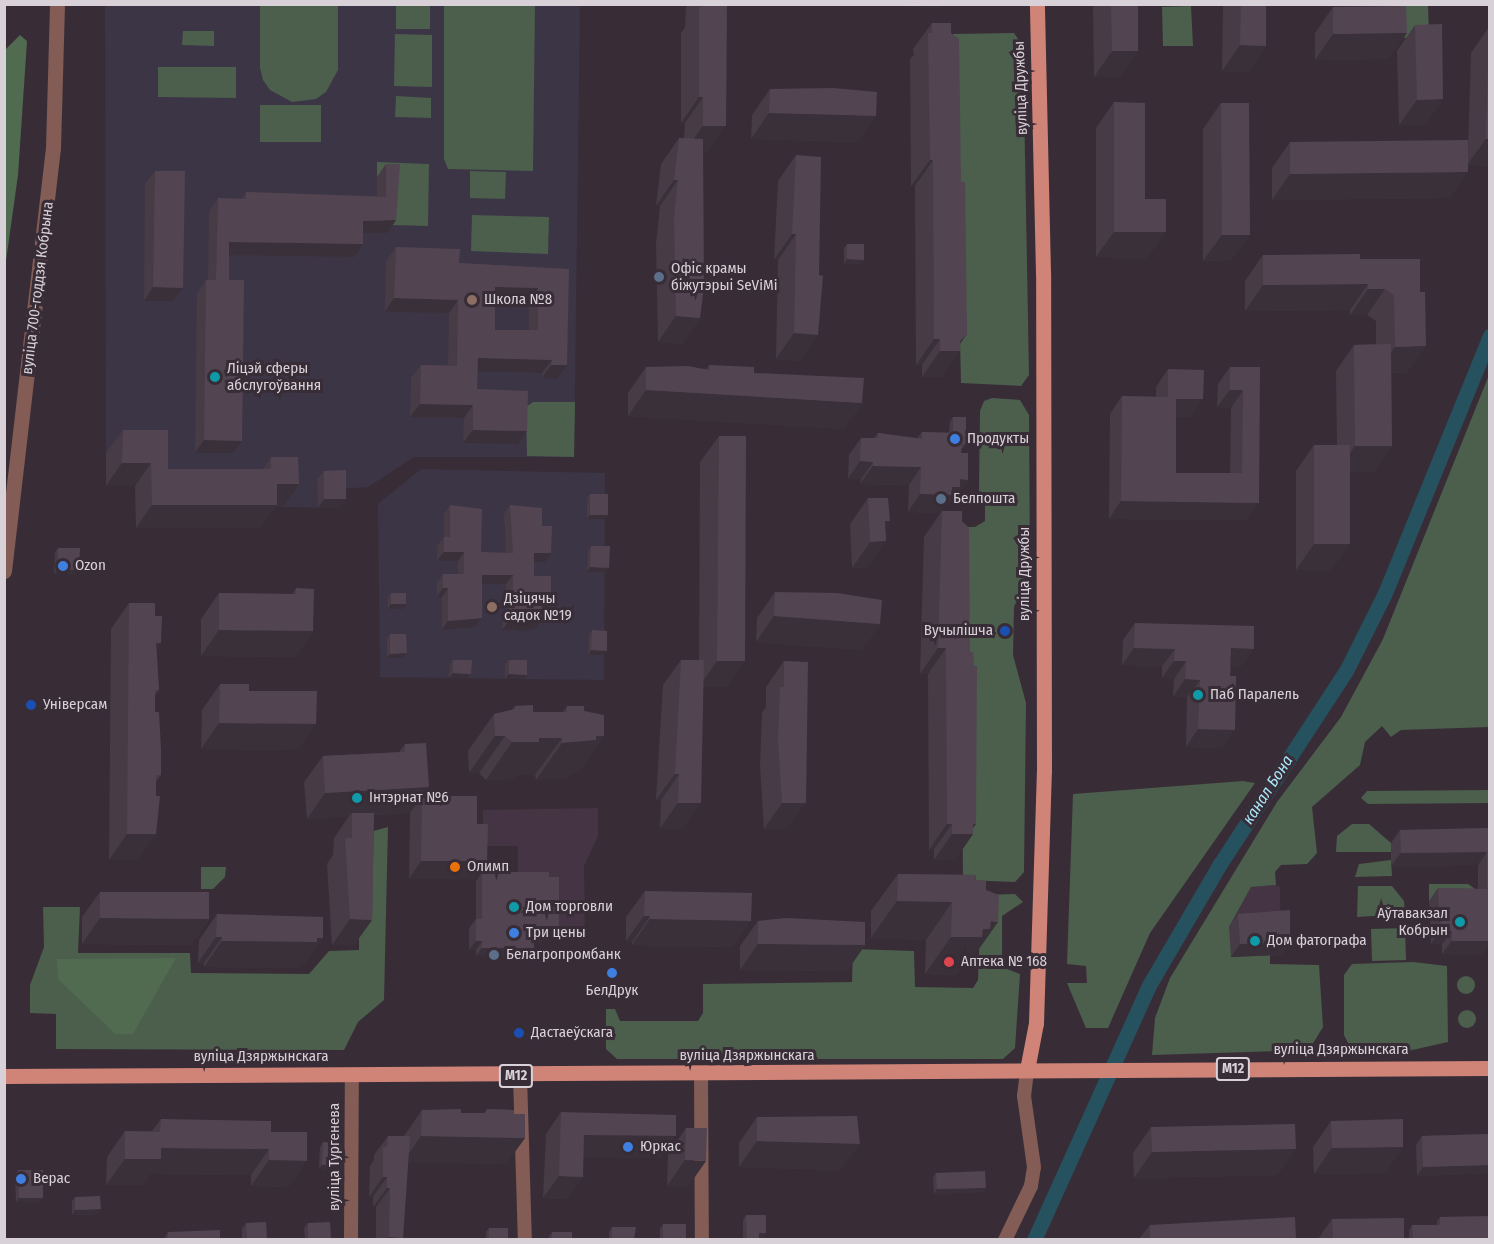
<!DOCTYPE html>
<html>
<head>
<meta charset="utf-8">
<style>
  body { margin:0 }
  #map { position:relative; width:1494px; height:1244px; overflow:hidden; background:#382d37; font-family:"Fira Sans Condensed",sans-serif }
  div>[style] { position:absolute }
  .built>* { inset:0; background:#453443 }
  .education>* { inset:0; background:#3c3546 }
  .green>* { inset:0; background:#4c5e4c }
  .round { border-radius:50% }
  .forest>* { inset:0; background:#506b50 }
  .canal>* { height:15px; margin:-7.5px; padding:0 7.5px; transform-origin:7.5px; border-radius:7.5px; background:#265260 }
  .minor>* { height:14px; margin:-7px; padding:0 7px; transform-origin:7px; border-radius:7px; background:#825c55 }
  .tertiary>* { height:15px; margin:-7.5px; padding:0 7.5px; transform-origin:7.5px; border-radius:7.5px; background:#825c55 }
  .primary>* { height:15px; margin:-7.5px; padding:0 7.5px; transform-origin:7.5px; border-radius:7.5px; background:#d08477 }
  .wall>* { inset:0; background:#473b46 }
  .shaded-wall>* { inset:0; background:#393039 }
  .building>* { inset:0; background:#524551 }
  .dots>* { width:16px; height:16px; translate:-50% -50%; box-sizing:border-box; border:3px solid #382d37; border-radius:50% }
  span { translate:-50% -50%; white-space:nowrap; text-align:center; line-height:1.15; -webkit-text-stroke:6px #382d37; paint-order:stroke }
  .shield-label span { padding:2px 4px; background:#382d37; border:2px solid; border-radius:4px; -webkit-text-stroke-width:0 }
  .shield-label { font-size:14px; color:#d9d1d8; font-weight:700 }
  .street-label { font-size:15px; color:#d9d1d8 }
  .poi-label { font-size:15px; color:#d9d1d8 }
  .left { translate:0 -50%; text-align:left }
  .right { translate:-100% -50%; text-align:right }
  .water-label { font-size:16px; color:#aae7fa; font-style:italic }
  .frame { position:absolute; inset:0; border:6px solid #d9d1d8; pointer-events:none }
</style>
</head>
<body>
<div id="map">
  <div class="built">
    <div style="clip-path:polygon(598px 808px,598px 836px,584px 866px,585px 936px,553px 937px,553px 886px,518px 881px,518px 846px,483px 846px,483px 810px)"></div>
    <div style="clip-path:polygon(1276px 885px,1280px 887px,1281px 955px,1231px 957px,1229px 927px,1251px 887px)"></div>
  </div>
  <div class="education">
    <div style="clip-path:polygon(105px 5px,580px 5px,574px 457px,414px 457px,368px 487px,340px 489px,340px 508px,283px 507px,282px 481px,106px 486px)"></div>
    <div style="clip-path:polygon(421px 469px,605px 473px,604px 680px,380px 677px,378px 504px)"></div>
  </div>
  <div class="green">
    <div style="clip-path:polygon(260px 5px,338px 5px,338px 70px,326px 92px,316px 99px,292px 102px,270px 90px,263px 80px,260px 68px)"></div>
    <div style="clip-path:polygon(396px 5px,430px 5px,430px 29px,396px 29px)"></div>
    <div style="clip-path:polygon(444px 5px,535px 5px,533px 171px,448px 169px,444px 159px)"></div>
    <div style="clip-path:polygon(1399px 5px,1428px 5px,1429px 35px,1403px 38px)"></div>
    <div style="clip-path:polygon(1191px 6px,1193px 46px,1163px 46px,1162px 7px)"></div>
    <div style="clip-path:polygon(183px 31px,214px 31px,214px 46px,182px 45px)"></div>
    <div style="clip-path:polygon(1014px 33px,1023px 46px,1029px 375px,1021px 386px,961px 383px,953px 34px)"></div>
    <div style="clip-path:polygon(395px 34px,432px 35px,432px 87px,394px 86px)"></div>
    <div style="clip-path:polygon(158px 67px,236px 67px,236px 98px,158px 97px)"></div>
    <div style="clip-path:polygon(396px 96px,431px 98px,431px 118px,395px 117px)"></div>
    <div style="clip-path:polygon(260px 105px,321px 105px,321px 142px,260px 142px)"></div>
    <div style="clip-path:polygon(377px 162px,429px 164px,428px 226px,391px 225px,391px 177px,377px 177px)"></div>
    <div style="clip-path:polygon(470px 171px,506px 172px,505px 199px,470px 198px)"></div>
    <div style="clip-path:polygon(472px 215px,549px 217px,548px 254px,471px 251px)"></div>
    <div style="clip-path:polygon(1489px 375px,1489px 727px,1401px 730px,1391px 737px,1382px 726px,1365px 742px,1360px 765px,1312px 807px,1317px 853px,1307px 864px,1281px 865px,1275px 872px,1276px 885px,1251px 887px,1229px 927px,1270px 955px,1270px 964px,1319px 965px,1323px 1027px,1309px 1050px,1152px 1055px,1155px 1018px,1170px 978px,1277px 802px,1341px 717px,1383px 639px)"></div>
    <div style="clip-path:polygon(992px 398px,1020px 400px,1029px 415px,1030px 569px,1014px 607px,1013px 655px,1026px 703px,1024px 872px,1015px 882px,963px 880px,960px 527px,975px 527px,985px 521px,985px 493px,979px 491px,980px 411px,984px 401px)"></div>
    <div style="clip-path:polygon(533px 402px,575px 402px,574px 457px,527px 456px,526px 407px)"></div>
    <div style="clip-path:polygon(1243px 781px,1255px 783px,1150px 933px,1108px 1028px,1086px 1028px,1067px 983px,1087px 983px,1086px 966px,1067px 964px,1073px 794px)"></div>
    <div style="clip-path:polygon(1489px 790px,1489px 803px,1368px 804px,1361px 798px,1367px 791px)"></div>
    <div style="clip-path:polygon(1352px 824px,1369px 824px,1391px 843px,1391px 852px,1336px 852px,1337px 836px)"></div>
    <div style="clip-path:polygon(388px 827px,384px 1000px,358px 1022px,344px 1050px,56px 1049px,56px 1014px,30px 1013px,30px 985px,44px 947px,43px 907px,80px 907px,78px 953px,190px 953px,191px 973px,309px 974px,329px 951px,359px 950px,359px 835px)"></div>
    <div style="clip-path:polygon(1391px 860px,1392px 876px,1355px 877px,1359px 864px)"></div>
    <div style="clip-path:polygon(201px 867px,226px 867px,225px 877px,213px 889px,201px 889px)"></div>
    <div style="clip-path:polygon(1429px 884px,1468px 884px,1478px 891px,1478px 902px,1429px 901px)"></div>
    <div style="clip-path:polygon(1358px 886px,1392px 886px,1404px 901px,1405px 914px,1357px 917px)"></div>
    <div style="clip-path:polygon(1015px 894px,1023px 902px,1002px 916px,1002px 967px,1020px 974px,1015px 1048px,1003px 1059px,617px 1059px,606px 1049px,606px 1009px,615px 1009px,620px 1021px,698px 1021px,703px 1013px,703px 984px,852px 982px,853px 949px,914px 951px,915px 987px,973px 988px,978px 980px,981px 895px)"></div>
    <div style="clip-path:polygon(1405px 928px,1406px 960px,1372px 961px,1371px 929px)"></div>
    <div style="clip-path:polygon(1413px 962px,1447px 966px,1448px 1042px,1394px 1054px,1366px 1054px,1351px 1049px,1344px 1035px,1344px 975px,1352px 964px)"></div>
    <div class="round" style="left:1457px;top:976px;width:18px;height:18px"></div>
    <div class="round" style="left:1458px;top:1010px;width:18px;height:18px"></div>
  </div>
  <div class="forest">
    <div style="clip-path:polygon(20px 35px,27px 41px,18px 175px,5px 268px,5px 50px)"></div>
    <div style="clip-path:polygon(176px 958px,133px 1034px,115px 1034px,58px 979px,57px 959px)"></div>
  </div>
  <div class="canal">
    <div style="left:1034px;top:1240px;width:277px;rotate:-65.7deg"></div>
    <div style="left:1148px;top:987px;width:143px;rotate:-59.7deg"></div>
    <div style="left:1220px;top:864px;width:230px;rotate:-56.9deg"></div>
    <div style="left:1346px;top:671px;width:87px;rotate:-63.4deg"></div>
    <div style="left:1385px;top:593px;width:278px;rotate:-67.8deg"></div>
  </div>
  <div class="minor">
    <div style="left:701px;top:1074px;width:166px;rotate:89.7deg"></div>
    <div style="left:520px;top:1076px;width:164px;rotate:88.3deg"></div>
    <div style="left:351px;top:1240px;width:165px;rotate:-89.7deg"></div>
    <div style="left:1005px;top:1240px;width:60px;rotate:-64.3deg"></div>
    <div style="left:1031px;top:1186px;width:19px;rotate:-81deg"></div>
    <div style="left:1034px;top:1167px;width:72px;rotate:-98deg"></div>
    <div style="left:1024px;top:1096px;width:26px;rotate:-83deg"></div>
  </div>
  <div class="tertiary">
    <div style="left:4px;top:571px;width:426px;rotate:-83.4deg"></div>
    <div style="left:53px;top:148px;width:144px;rotate:-88.4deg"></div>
  </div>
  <div class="primary">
    <div style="left:1027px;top:1070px;width:48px;rotate:-79.2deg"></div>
    <div style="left:1036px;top:1023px;width:252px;rotate:-88.2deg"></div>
    <div style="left:1044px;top:771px;width:498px;rotate:-90.1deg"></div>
    <div style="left:1043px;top:273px;width:269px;rotate:-91.3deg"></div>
    <div style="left:4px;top:1076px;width:1486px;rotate:-0.31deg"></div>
  </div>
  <div class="wall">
    <div style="clip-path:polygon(687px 4px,727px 4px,708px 152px,703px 152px,700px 318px,682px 344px,658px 342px,656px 244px,660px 206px,656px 206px,661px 164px,679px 138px,684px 138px,685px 123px,681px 123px,681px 33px,685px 27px,686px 7px)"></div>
    <div style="clip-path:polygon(1093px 4px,1138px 4px,1120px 77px,1094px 77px)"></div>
    <div style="clip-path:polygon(1223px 4px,1266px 4px,1266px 46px,1248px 72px,1222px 71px)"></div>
    <div style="clip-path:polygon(1333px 7px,1389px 59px,1315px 60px,1315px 33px)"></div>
    <div style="clip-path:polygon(932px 23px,951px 33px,961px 182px,967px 334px,960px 343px,942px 377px,922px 377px,922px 365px,916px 365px,915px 186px,911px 186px,910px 59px,914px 55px,913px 49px)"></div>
    <div style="clip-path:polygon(1415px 25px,1443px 99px,1425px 125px,1399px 125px,1397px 51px)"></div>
    <div style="clip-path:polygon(1489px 27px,1490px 166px,1468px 165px,1450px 198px,1272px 200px,1272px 168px,1290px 142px,1468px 151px,1471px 53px)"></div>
    <div style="clip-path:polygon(770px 89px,858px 142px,751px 139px,752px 115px)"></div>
    <div style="clip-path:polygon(1114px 102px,1145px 199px,1148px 258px,1096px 257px,1096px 128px)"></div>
    <div style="clip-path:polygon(1221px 103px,1232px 260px,1203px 261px,1203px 129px)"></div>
    <div style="clip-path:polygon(796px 155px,800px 361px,776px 359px,778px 260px,774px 260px,778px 181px)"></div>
    <div style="clip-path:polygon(386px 164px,396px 220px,387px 233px,363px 233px,354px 257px,229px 255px,229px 280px,233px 453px,195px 453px,197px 293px,206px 280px,208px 280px,209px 211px,218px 198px,241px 199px,246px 192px,377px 196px,377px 177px)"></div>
    <div style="clip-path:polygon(155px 171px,173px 301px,144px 301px,145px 184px)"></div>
    <div style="clip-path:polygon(847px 244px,864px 260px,861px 264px,844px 264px,844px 248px)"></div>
    <div style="clip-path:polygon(evenodd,396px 247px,459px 263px,569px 269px,557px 379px,542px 378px,542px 373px,477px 371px,477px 389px,527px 431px,518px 444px,463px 443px,464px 418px,410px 417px,411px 378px,421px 365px,448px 365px,449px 313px,385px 312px,386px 261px,396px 247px,495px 301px,529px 301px,529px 330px,495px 330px,495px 301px)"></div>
    <div style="clip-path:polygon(1263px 255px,1360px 259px,1420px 259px,1408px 372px,1391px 373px,1374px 472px,1350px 472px,1332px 570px,1296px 570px,1296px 471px,1314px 445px,1337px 445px,1336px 371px,1354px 345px,1376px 344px,1376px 321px,1367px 315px,1350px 315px,1350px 310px,1245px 311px,1245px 281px)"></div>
    <div style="clip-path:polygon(709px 365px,754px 373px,862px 403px,844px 429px,628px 416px,628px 393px,646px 367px,707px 369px)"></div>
    <div style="clip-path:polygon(1230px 367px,1260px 367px,1247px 520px,1109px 519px,1110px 414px,1122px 396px,1156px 397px,1156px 387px,1168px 369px,1191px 417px,1176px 417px,1176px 473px,1230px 473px,1231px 408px,1217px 407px,1218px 384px)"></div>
    <div style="clip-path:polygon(953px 417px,966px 444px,963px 448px,962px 448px,961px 453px,968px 480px,955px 497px,953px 497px,948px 505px,945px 505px,939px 513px,908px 512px,909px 485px,860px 484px,861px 479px,848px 479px,849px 455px,861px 438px,874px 438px,878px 433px,917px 438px,922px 432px,949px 433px,950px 422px)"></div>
    <div style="clip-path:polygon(123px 430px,168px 469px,263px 469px,271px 457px,299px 484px,283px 507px,275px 507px,260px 528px,136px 528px,135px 486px,106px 486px,106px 453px)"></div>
    <div style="clip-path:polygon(719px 436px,727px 687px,703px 687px,683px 829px,660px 828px,661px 800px,656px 800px,663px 685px,681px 660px,699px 660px,700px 462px)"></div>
    <div style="clip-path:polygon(324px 471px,340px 508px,318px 508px,317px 479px)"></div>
    <div style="clip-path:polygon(590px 494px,605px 519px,587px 519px,587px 498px)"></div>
    <div style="clip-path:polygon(868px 498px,885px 527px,886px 541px,868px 567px,852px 568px,850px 524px)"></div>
    <div style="clip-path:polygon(450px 505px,481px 552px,506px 553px,504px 514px,510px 505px,542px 526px,551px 553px,545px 562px,534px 562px,534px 576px,545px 611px,542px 611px,542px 619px,536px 628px,522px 631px,502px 630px,503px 617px,506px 612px,506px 584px,482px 584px,475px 627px,442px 630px,442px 597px,437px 597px,437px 583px,443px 574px,458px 574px,458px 561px,437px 561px,437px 546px,444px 537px,444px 514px)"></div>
    <div style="clip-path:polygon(942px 511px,962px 521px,970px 652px,973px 834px,955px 860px,934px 860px,934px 849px,929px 850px,928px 674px,920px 674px,924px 537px)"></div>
    <div style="clip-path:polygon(591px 546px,606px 572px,587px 572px,588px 550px)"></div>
    <div style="clip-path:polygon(58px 548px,79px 570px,76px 574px,54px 574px,55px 552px)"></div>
    <div style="clip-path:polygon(296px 588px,313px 631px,295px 657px,201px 656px,201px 619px,219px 593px,292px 594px)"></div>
    <div style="clip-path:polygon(775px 592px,880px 624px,862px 650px,756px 642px,757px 618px)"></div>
    <div style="clip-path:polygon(391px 593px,403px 609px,388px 609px,388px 598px)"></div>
    <div style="clip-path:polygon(129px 603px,155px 616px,159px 690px,155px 695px,155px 712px,161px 775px,156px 782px,156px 834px,137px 860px,109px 860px,111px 629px)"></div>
    <div style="clip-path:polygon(1135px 623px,1241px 667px,1231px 666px,1222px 748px,1186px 747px,1187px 697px,1173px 697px,1174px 679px,1162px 678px,1162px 666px,1122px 665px,1123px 640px)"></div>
    <div style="clip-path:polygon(592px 630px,604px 655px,588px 655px,589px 635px)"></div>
    <div style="clip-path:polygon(390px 634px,407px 653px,403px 658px,387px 658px,387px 638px)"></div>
    <div style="clip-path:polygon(453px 660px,471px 674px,468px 678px,449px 678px,450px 664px)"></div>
    <div style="clip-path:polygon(509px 660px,524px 679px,505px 679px,505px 664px)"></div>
    <div style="clip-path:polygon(784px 661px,787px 829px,764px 829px,760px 766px,762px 713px,766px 707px,766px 687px)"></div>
    <div style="clip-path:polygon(220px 684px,249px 691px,298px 750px,201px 749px,202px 710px)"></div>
    <div style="clip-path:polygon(515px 706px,533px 712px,563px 712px,567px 706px,584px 711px,604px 736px,578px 773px,572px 773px,569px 777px,536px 780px,535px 775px,516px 775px,513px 779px,486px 780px,479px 773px,469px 773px,468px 751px,494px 714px,512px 710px)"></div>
    <div style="clip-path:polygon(405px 744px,422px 796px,477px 824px,487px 861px,475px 879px,409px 879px,410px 813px,374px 815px,372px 920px,354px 945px,332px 945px,327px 864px,333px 855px,334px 838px,349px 816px,307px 819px,304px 782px,323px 756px,399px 752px)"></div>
    <div style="clip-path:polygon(1490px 828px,1490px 945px,1483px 954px,1442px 954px,1442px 944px,1431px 944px,1429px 901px,1438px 888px,1478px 889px,1478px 865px,1391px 866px,1391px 843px,1400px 830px)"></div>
    <div style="clip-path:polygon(482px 872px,553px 937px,545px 937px,541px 943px,534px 943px,528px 957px,476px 956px,476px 950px,469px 950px,469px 928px,476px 919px,476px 881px)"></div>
    <div style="clip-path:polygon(898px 874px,976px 875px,972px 959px,969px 959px,964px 967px,962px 967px,956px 975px,925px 974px,926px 940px,871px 938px,871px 911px)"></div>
    <div style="clip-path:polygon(645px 891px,733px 947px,632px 945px,632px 942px,626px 941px,626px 917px)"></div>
    <div style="clip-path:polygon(100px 892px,209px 919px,191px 945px,82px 944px,82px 917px)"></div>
    <div style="clip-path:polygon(217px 914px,305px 964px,301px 964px,298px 968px,204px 967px,204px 963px,198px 963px,199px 940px)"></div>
    <div style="clip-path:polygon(1238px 914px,1290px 942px,1281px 955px,1231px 957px,1229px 927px)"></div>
    <div style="clip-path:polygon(758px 921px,865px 945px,847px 971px,740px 970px,740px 946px)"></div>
    <div style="clip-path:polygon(487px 1109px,514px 1114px,525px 1138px,506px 1164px,408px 1162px,402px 1239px,376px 1239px,376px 1207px,373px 1207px,373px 1197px,369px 1197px,370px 1166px,374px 1160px,374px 1155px,388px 1136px,404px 1136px,422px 1110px,461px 1113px,484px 1113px)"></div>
    <div style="clip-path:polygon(561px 1112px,660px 1158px,583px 1158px,583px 1177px,567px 1199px,543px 1198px,546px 1134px)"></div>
    <div style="clip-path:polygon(757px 1117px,841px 1170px,739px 1167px,739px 1143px)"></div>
    <div style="clip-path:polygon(161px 1119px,271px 1132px,289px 1187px,251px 1186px,251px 1175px,150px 1174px,143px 1185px,106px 1185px,107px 1157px,125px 1131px,152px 1131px)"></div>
    <div style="clip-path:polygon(1331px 1121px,1403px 1147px,1385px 1173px,1314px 1174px,1313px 1147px)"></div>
    <div style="clip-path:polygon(1151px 1127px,1278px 1175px,1134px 1178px,1133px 1153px)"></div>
    <div style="clip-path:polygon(686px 1128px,688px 1187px,667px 1186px,668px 1154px)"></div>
    <div style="clip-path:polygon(1490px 1134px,1490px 1173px,1417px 1176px,1416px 1145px,1422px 1136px)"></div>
    <div style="clip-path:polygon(323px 1142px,332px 1170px,319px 1169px,320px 1147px)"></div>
    <div style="clip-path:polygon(18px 1170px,43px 1198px,40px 1202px,16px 1202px,15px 1174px)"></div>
    <div style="clip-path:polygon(936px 1173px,983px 1192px,934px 1194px,933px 1177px)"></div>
    <div style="clip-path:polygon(75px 1197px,101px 1209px,98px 1214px,72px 1215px,72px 1201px)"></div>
    <div style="clip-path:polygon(746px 1215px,763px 1238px,759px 1238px,759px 1239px,743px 1239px,743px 1220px)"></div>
    <div style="clip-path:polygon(1440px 1217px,1490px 1239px,1409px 1239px,1409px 1230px,1412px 1225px,1437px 1225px,1437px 1221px)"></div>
    <div style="clip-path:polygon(1332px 1219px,1404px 1239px,1318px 1239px)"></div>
    <div style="clip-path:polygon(246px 1223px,267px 1239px,242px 1239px,242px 1229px)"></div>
    <div style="clip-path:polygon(308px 1223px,331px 1239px,305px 1239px,304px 1228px)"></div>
    <div style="clip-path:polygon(663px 1224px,686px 1239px,660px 1239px,660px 1229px)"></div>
    <div style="clip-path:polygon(1150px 1225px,1296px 1239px,1139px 1239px)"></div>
    <div style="clip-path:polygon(612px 1227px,634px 1239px,609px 1239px,609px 1232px)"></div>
    <div style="clip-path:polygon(489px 1228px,508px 1239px,486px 1239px,486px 1232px)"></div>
    <div style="clip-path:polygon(168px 1232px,220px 1239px,165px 1239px,165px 1237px)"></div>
    <div style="clip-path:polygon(552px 1232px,572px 1239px,549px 1239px,549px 1236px)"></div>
  </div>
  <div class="shaded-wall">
    <div style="clip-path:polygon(909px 4px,941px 4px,939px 8px,907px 7px)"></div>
    <div style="clip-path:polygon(1407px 33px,1389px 59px,1315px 60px,1333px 34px)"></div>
    <div style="clip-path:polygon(1240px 45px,1266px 46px,1248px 72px,1222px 71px)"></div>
    <div style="clip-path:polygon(1112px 51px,1138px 51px,1120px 77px,1094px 77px)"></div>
    <div style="clip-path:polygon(699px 97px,703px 97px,685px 123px,681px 123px)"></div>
    <div style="clip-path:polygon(1443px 99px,1425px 125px,1399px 125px,1417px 100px)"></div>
    <div style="clip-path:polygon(769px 113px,876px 116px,858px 142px,751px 139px)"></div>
    <div style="clip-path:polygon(703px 126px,726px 126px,708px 152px,684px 152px)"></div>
    <div style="clip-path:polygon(1486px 139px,1490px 139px,1490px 166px,1467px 165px)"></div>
    <div style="clip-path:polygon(930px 160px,933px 160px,915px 186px,911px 186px)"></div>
    <div style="clip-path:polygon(1468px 172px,1450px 198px,1272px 200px,1290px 174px)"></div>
    <div style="clip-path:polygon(674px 180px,678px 180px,660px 206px,656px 206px)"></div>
    <div style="clip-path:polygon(396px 220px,387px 233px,354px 233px,363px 221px)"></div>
    <div style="clip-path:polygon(1114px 232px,1166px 232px,1148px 258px,1096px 257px)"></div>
    <div style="clip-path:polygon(792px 234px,796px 234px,778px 260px,774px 260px)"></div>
    <div style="clip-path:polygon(1222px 235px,1250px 235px,1232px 260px,1203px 261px)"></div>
    <div style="clip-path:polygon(229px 242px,363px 244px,354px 257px,220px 255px)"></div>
    <div style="clip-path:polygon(847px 259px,864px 260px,861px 264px,844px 264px)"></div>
    <div style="clip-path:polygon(1368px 284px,1350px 310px,1245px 311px,1263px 285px)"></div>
    <div style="clip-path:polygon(153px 287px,183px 288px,173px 301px,144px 301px)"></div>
    <div style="clip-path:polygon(495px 287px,538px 288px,529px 301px,486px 301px)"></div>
    <div style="clip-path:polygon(1368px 289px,1385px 289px,1367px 315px,1350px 315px)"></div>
    <div style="clip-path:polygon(394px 298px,458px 300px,449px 313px,385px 312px)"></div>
    <div style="clip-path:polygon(676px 316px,700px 318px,682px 344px,658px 342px)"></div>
    <div style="clip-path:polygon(794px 333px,818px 335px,800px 361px,776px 359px)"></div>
    <div style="clip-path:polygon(967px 334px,955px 351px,960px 351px,942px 377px,922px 377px,940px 351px,960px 341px)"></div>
    <div style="clip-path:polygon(934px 339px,940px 339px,922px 365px,916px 365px)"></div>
    <div style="clip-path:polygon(1426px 346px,1408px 372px,1376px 373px,1395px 347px)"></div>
    <div style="clip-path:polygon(478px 358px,552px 360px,542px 373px,468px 371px)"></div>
    <div style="clip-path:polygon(551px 365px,567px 365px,557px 379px,542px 378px)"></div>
    <div style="clip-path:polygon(646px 390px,862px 403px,844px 429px,628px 416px)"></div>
    <div style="clip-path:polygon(1230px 390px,1243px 390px,1231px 408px,1217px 407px)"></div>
    <div style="clip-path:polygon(1176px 399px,1203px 399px,1191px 417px,1164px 417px)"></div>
    <div style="clip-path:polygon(420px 404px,473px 405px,464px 418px,410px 417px)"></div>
    <div style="clip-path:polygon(473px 430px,527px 431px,518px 444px,463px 443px)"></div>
    <div style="clip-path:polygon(204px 440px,242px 441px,233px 453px,195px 453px)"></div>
    <div style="clip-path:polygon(1355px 446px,1392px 446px,1374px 472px,1337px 472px)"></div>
    <div style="clip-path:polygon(860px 461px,873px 462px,861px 479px,848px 479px)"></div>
    <div style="clip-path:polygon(122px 463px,151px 463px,135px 486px,106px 486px)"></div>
    <div style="clip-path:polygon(873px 466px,921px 467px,909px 485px,860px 484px)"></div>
    <div style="clip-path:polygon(960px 479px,968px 480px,955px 497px,953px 497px,948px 505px,945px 505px,939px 513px,908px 512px,920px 494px,952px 487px)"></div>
    <div style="clip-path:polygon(277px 484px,299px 484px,283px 507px,275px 507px,260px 528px,136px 528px,152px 505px)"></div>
    <div style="clip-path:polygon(324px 499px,346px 499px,340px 508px,318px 508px)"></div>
    <div style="clip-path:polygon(1121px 501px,1259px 503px,1247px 520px,1109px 519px)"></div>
    <div style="clip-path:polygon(590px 515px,608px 515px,605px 519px,587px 519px)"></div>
    <div style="clip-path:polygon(885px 521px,890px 521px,875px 541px,886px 541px,868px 567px,852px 568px)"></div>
    <div style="clip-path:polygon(1314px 544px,1350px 544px,1332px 570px,1296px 570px)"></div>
    <div style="clip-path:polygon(444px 552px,464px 552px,458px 561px,437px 561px)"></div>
    <div style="clip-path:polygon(534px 553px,551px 553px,545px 562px,528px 562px)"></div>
    <div style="clip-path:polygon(590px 567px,609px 568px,606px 572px,587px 572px)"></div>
    <div style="clip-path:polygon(58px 569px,79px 570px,76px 574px,54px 574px)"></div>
    <div style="clip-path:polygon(482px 575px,513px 575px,506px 584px,476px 584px)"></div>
    <div style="clip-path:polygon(443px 588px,448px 588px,442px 597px,437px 597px)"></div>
    <div style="clip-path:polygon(542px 602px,551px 602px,545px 611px,536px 611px)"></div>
    <div style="clip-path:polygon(391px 604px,406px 604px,403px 609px,388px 609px)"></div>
    <div style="clip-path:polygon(774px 616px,880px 624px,862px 650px,756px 642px)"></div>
    <div style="clip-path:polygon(482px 618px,475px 627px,442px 630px,448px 621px)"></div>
    <div style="clip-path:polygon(542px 619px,536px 628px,522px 631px,502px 630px,509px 621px)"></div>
    <div style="clip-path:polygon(219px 630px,313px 631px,295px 657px,201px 656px)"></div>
    <div style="clip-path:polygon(156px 643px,161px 643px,143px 669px)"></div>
    <div style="clip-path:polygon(938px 648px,946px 648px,928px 674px,920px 674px)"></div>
    <div style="clip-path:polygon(1134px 648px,1175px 649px,1162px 666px,1122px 665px)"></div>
    <div style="clip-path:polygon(1231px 648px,1254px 649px,1241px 667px,1219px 666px)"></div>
    <div style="clip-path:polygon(591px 650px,607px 651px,604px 655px,588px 655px)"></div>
    <div style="clip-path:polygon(407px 653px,403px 658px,387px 658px,390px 654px)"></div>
    <div style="clip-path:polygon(717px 661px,745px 661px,727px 687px,699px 687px)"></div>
    <div style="clip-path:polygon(1174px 661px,1186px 661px,1174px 679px,1162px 678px)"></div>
    <div style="clip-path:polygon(453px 673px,471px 674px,468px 678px,449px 678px)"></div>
    <div style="clip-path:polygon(509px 674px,527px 675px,524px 679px,505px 679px)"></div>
    <div style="clip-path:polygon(1185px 679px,1200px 680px,1187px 697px,1173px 697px)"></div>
    <div style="clip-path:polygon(219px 723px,316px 724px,298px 750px,201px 749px)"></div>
    <div style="clip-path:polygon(1198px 729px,1235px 730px,1222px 748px,1186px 747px)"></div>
    <div style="clip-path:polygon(495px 736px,505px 736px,479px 773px,469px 773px)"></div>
    <div style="clip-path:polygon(596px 736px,604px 736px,578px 773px,572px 773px,569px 777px,536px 780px,562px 743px)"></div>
    <div style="clip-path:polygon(539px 738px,562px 738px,535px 775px,516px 775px,513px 779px,486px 780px,512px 742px)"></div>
    <div style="clip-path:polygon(675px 774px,679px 774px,661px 800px,656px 800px)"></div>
    <div style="clip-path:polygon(429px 787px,410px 813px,352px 816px,352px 813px,349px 816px,307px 819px,325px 793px)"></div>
    <div style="clip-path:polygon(678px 803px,701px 803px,683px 829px,660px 828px)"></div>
    <div style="clip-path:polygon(782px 803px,806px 803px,787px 829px,764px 829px)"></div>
    <div style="clip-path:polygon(947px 824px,952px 824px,934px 849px,929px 850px)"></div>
    <div style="clip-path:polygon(973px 824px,976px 824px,969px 834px,973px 834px,955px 860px,934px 860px,952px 834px)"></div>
    <div style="clip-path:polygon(127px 834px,156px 834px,137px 860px,109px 860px)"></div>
    <div style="clip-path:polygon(1487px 852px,1478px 865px,1391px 866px,1401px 853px)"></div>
    <div style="clip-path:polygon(421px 861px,487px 861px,475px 879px,409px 879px)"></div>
    <div style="clip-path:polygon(897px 901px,952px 902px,926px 940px,871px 938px)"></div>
    <div style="clip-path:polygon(644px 916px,650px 916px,632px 942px,626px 941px)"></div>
    <div style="clip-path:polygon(100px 918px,209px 919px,191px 945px,82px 944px)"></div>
    <div style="clip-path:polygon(350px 919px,372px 920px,354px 945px,332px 945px)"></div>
    <div style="clip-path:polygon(650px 919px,751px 921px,733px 947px,632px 945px)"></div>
    <div style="clip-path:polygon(991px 921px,998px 922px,972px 959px,969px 959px,964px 967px,962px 967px,956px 975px,925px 974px,951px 937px,983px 929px)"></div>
    <div style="clip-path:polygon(547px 928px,559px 928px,553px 937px,545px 937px,541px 943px,528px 943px,534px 934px)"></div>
    <div style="clip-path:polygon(1440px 931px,1452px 931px,1442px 944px,1431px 944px)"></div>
    <div style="clip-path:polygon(1490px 933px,1490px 945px,1483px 954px,1442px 954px,1452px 941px)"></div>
    <div style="clip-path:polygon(216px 937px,222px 937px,204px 963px,198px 963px)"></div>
    <div style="clip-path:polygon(323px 938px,305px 964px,301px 964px,298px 968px,204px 967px,222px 941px)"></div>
    <div style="clip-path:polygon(476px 941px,482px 941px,476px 950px,469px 950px)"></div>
    <div style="clip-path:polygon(1290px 942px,1281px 955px,1231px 957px,1240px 944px)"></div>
    <div style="clip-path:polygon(758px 944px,865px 945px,847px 971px,740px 970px)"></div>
    <div style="clip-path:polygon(482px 948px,534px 948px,528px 957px,476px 956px)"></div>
    <div style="clip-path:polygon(584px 1135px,676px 1136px,660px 1158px,569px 1158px)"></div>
    <div style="clip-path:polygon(421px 1136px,525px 1138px,506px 1164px,403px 1162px)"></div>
    <div style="clip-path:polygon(757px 1141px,860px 1144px,841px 1170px,739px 1167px)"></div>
    <div style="clip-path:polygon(1403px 1147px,1385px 1173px,1314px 1174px,1332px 1148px)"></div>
    <div style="clip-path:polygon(161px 1148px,269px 1149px,251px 1175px,150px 1174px,143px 1185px,106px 1185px,125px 1159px)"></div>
    <div style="clip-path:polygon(1296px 1149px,1278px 1175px,1134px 1178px,1152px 1152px)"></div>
    <div style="clip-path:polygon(269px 1160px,307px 1161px,289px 1187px,251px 1186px)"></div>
    <div style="clip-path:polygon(685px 1160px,706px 1161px,688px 1187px,667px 1186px)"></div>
    <div style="clip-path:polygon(322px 1165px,335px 1165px,332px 1170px,319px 1169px)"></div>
    <div style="clip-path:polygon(1490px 1165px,1490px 1173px,1417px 1176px,1423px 1167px)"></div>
    <div style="clip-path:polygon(559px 1176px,583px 1177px,567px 1199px,543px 1198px)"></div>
    <div style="clip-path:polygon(383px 1177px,387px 1177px,373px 1197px,369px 1197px)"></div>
    <div style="clip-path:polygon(387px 1188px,390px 1188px,376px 1207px,373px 1207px)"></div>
    <div style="clip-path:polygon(986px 1188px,983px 1192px,934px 1194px,937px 1189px)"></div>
    <div style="clip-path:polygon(19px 1198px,43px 1198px,40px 1202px,16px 1202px)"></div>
    <div style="clip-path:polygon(101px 1209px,98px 1214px,72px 1215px,75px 1210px)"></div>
    <div style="clip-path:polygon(759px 1233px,766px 1233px,763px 1238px,755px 1238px)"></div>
    <div style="clip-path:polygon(389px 1237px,403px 1238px,402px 1239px,387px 1239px)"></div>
  </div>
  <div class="building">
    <div style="clip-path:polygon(703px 4px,727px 4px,726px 126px,703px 126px,703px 97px,699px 97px,699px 7px,703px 7px)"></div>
    <div style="clip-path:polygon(1111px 4px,1138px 4px,1138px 51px,1112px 51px)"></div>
    <div style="clip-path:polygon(1241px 4px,1266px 4px,1266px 46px,1240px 45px)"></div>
    <div style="clip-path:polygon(1406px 6px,1407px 33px,1333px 34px,1333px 7px)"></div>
    <div style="clip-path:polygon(932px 23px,951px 23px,951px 33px,959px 39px,961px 182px,965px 182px,967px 334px,960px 341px,960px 351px,940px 351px,940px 339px,934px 339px,933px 160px,930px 160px,928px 33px,932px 33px)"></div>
    <div style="clip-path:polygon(1442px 24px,1443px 99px,1417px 100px,1415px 25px)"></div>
    <div style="clip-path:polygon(1489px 27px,1490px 27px,1490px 139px,1486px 139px)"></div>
    <div style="clip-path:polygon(833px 88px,877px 92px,876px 116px,769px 113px,770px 89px)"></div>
    <div style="clip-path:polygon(1114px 102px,1145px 103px,1145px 199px,1166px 199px,1166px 232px,1114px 232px)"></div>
    <div style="clip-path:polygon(1221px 103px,1249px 103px,1250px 235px,1222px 235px)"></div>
    <div style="clip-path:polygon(679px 138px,703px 139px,704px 287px,700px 318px,676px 316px,674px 218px,678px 180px,674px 180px)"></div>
    <div style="clip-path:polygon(1468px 140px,1468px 172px,1290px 174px,1290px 142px)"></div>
    <div style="clip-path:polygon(796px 155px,821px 157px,819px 275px,823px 276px,818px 335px,794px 333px,796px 234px,792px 234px)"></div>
    <div style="clip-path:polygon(386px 164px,400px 164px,396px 220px,363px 221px,363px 244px,229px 242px,229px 280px,244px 280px,242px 441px,204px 440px,206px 280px,216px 280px,218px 198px,246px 199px,246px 192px,386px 197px)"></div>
    <div style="clip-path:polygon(155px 171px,185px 171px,183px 288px,153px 287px)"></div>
    <div style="clip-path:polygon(847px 244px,864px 244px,864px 260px,847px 259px)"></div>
    <div style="clip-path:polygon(evenodd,396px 247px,460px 249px,459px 263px,569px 269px,567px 365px,551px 365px,552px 360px,478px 358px,477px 389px,528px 391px,527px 431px,473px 430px,473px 405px,420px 404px,421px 365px,457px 366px,458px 300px,394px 298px,396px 247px,495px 287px,538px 288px,538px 330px,495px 330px,495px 287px)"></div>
    <div style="clip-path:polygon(1360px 254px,1360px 259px,1420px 259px,1420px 292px,1425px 292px,1426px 346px,1395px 347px,1394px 295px,1385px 289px,1368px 289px,1368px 284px,1263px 285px,1263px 255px)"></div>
    <div style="clip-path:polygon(1391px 344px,1392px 446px,1355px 446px,1354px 345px)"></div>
    <div style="clip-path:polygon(709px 365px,754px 367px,754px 373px,864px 378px,862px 403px,646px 390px,646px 367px,688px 366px,709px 370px)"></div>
    <div style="clip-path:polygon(1230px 367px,1260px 367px,1259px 503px,1121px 501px,1122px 396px,1168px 397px,1168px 369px,1204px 370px,1203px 399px,1176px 399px,1176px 473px,1242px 473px,1243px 390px,1230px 390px)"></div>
    <div style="clip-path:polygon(953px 417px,966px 417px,966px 444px,962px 444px,962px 433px,953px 433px)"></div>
    <div style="clip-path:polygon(123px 430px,168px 430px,168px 469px,271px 469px,271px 457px,298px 457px,299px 484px,277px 484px,277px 505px,152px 505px,151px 463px,122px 463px)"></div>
    <div style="clip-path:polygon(922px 432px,962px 433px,961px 453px,968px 453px,968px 480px,960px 479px,960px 487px,952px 487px,952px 495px,920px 494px,921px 467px,873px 466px,873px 462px,860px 461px,861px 438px,878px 438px,878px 433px,922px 439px)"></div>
    <div style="clip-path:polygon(719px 436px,746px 436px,745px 661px,717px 661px)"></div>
    <div style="clip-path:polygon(1314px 445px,1350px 445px,1350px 544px,1314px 544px)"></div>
    <div style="clip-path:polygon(346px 470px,346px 499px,324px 499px,324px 471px)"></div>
    <div style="clip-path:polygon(590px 494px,608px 494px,608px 515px,590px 515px)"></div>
    <div style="clip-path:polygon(868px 498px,888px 498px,890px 521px,885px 521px,886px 541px,870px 542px)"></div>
    <div style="clip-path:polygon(450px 505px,482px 509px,481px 552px,513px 553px,510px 505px,542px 508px,542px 526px,552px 526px,551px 553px,534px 553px,534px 576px,551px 576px,551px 602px,542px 602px,542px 619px,528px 622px,509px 621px,509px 608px,512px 608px,513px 575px,482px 575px,482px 618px,448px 621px,448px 588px,443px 588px,443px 574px,464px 574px,464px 552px,444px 552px,444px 537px,450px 537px)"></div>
    <div style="clip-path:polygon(942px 511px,962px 511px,962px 521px,969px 528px,970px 652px,973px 652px,974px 666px,977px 666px,976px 824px,973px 824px,973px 834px,952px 834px,952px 824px,947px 824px,946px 648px,938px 648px)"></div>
    <div style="clip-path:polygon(591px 546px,610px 546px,609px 568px,590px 567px)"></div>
    <div style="clip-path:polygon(58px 548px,80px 548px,79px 570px,58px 569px)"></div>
    <div style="clip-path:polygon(296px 588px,314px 589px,313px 631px,219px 630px,219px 593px,296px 594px)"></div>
    <div style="clip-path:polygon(775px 592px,837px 593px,882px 600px,880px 624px,774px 616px)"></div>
    <div style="clip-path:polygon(391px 593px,406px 593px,406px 604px,391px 604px)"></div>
    <div style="clip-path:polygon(129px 603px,155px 603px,155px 616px,162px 616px,161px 643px,156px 643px,159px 690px,155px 690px,155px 712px,159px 712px,161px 749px,161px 775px,156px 775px,156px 796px,160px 796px,156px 834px,127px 834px)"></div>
    <div style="clip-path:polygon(1135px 623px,1254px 626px,1254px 649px,1231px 648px,1230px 676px,1236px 676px,1235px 730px,1198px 729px,1200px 680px,1185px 679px,1186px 661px,1174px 661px,1175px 649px,1134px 648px)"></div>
    <div style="clip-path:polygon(592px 630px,607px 631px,607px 651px,591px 650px)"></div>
    <div style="clip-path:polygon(390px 634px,406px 634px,407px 653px,390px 654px)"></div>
    <div style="clip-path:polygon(453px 660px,472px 660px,471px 674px,453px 673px)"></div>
    <div style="clip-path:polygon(509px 660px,527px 660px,527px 675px,509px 674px)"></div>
    <div style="clip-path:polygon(681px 660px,704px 660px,701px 803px,678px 803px,679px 774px,675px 774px)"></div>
    <div style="clip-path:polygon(784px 661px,808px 662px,806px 803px,782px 803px,778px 740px,780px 687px,784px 687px)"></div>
    <div style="clip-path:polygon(220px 684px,249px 684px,249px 691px,317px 691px,316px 724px,219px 723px)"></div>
    <div style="clip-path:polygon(533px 705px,533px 712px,567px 712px,567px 706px,584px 706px,584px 711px,604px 715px,604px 736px,596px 736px,596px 740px,562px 743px,562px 738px,539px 738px,539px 742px,512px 742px,505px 736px,495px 736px,494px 714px,515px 709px,515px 706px)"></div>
    <div style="clip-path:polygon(426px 743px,429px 787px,325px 793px,323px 756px,405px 752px,405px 744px)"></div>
    <div style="clip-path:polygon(422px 796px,477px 796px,477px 824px,488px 824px,487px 861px,421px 861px)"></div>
    <div style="clip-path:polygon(352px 813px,374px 813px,372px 920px,350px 919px,345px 838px,352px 838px)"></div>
    <div style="clip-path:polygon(1490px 828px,1490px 941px,1452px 941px,1452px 931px,1440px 931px,1438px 888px,1487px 889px,1487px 852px,1401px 853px,1400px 830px)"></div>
    <div style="clip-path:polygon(482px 872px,549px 872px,549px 877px,559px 877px,559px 928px,547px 928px,547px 934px,534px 934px,534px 948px,482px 948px,482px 941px,476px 941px,476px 919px,482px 919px)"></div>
    <div style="clip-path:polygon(898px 874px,976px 875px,975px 880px,986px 881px,986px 890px,999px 895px,998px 922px,991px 921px,990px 929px,983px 929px,982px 937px,951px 937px,952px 902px,897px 901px)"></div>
    <div style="clip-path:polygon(645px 891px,752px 893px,751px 921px,650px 919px,650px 916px,644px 916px)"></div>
    <div style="clip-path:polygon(100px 892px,209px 892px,209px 919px,100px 918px)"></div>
    <div style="clip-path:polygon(1290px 910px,1290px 942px,1240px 944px,1238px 914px)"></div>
    <div style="clip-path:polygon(217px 914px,323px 917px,323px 938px,317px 938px,317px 942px,222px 941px,222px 937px,216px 937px)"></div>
    <div style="clip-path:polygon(786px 918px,865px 922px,865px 945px,758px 944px,758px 921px)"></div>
    <div style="clip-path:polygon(461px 1109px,461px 1113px,486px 1113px,487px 1109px,514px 1110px,514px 1114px,525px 1114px,525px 1138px,421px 1136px,422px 1110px)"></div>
    <div style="clip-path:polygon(561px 1112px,676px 1115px,676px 1136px,584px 1135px,583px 1177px,559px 1176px)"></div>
    <div style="clip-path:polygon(857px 1116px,860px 1144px,757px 1141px,757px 1117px)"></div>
    <div style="clip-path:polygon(161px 1119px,271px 1121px,271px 1132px,307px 1132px,307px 1161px,269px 1160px,269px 1149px,161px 1148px,161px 1159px,125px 1159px,125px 1131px,160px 1132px)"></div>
    <div style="clip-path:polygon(1403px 1119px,1403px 1147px,1332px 1148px,1331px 1121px)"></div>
    <div style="clip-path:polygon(1295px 1124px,1296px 1149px,1152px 1152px,1151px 1127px)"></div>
    <div style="clip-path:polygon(686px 1128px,707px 1128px,706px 1161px,685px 1160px)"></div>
    <div style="clip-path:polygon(1490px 1134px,1490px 1165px,1423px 1167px,1422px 1136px)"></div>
    <div style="clip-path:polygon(388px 1136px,410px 1136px,403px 1238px,389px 1237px,390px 1188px,387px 1188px,387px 1177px,383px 1177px,383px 1147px,387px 1147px)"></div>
    <div style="clip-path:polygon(323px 1142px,336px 1143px,335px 1165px,322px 1165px)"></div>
    <div style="clip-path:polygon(18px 1170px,43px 1170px,43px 1198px,19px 1198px)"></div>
    <div style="clip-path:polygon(985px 1171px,986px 1188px,937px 1189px,936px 1173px)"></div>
    <div style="clip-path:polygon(100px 1196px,101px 1209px,75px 1210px,75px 1197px)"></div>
    <div style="clip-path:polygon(746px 1215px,766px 1215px,766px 1233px,759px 1233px,759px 1239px,747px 1239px)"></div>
    <div style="clip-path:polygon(1490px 1216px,1490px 1239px,1413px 1239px,1412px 1225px,1440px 1225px,1440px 1217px)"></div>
    <div style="clip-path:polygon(1295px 1217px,1296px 1239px,1150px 1239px,1150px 1225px)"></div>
    <div style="clip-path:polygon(1404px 1218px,1404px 1239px,1333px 1239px,1332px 1219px)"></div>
    <div style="clip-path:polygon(266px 1222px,267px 1239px,247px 1239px,246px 1223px)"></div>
    <div style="clip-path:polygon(330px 1222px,331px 1239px,308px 1239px,308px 1223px)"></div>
    <div style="clip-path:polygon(663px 1224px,686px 1224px,686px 1239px,663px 1239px)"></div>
    <div style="clip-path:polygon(612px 1227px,636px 1227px,634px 1239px,612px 1239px)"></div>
    <div style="clip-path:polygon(489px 1228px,508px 1228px,508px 1239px,489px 1239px)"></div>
    <div style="clip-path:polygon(220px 1230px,220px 1239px,168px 1239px,168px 1232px)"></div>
    <div style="clip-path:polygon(552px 1232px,572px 1232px,572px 1239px,552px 1239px)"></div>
  </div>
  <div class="dots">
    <div style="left:659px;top:277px;background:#5c6f8a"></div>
    <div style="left:472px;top:300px;background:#8d6e63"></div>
    <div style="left:215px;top:377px;background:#0f9aa8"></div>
    <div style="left:955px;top:439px;background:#3f7fe0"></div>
    <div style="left:941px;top:499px;background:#5c6f8a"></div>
    <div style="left:63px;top:566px;background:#3f7fe0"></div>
    <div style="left:492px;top:607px;background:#8d6e63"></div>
    <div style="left:1005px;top:631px;background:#1a4fb4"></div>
    <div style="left:1198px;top:695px;background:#0f9aa8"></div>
    <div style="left:31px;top:705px;background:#1a4fb4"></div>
    <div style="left:357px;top:798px;background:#0f9aa8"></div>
    <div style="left:455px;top:867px;background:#e8710a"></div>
    <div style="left:514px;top:907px;background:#0f9aa8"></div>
    <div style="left:1460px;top:922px;background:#0f9aa8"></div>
    <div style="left:514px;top:933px;background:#3f7fe0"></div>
    <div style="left:1255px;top:941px;background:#0f9aa8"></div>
    <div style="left:494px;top:955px;background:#5c6f8a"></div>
    <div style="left:949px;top:962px;background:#e0444e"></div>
    <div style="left:612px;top:973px;background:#3f7fe0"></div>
    <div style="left:519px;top:1033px;background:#1a4fb4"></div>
    <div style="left:628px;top:1147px;background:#3f7fe0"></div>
    <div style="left:21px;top:1179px;background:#3f7fe0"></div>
  </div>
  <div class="shield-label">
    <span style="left:1233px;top:1069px">М12</span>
    <span style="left:516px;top:1076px">М12</span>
  </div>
  <div class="street-label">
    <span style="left:1021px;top:88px;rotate:-92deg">вуліца Дружбы</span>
    <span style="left:38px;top:288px;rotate:-83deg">вуліца 700-годдзя Кобрына</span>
    <span style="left:1025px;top:574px;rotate:-90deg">вуліца Дружбы</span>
    <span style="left:1341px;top:1050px">вуліца Дзяржынскага</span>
    <span style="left:747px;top:1056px">вуліца Дзяржынскага</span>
    <span style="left:261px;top:1057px">вуліца Дзяржынскага</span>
    <span style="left:335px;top:1157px;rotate:-90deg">вуліца Тургенева</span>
  </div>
  <div class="poi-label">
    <span class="left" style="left:671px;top:277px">Офіс крамы<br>біжутэрыі SeViMi</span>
    <span class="left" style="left:484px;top:300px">Школа №8</span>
    <span class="left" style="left:227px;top:377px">Ліцэй сферы<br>абслугоўвання</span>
    <span class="left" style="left:967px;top:439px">Продукты</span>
    <span class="left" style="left:953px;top:499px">Белпошта</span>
    <span class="left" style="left:75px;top:566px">Ozon</span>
    <span class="left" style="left:504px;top:607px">Дзіцячы<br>садок №19</span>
    <span class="right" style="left:993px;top:631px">Вучылішча</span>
    <span class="left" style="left:1210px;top:695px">Паб Паралель</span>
    <span class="left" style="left:43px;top:705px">Універсам</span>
    <span class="left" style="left:369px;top:798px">Інтэрнат №6</span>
    <span class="left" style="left:467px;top:867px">Олимп</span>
    <span class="left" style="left:526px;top:907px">Дом торговли</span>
    <span class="right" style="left:1448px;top:922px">Аўтавакзал<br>Кобрын</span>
    <span class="left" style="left:526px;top:933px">Три цены</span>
    <span class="left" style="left:1267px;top:941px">Дом фатографа</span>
    <span class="left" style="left:506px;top:955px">Белагропромбанк</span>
    <span class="left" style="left:961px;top:962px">Аптека № 168</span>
    <span style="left:612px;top:991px">БелДрук</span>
    <span class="left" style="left:531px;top:1033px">Дастаеўскага</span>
    <span class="left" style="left:640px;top:1147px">Юркас</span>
    <span class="left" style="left:33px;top:1179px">Верас</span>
  </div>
  <div class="water-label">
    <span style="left:1268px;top:790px;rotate:-57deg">канал Бона</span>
  </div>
  <div class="frame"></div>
</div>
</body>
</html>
